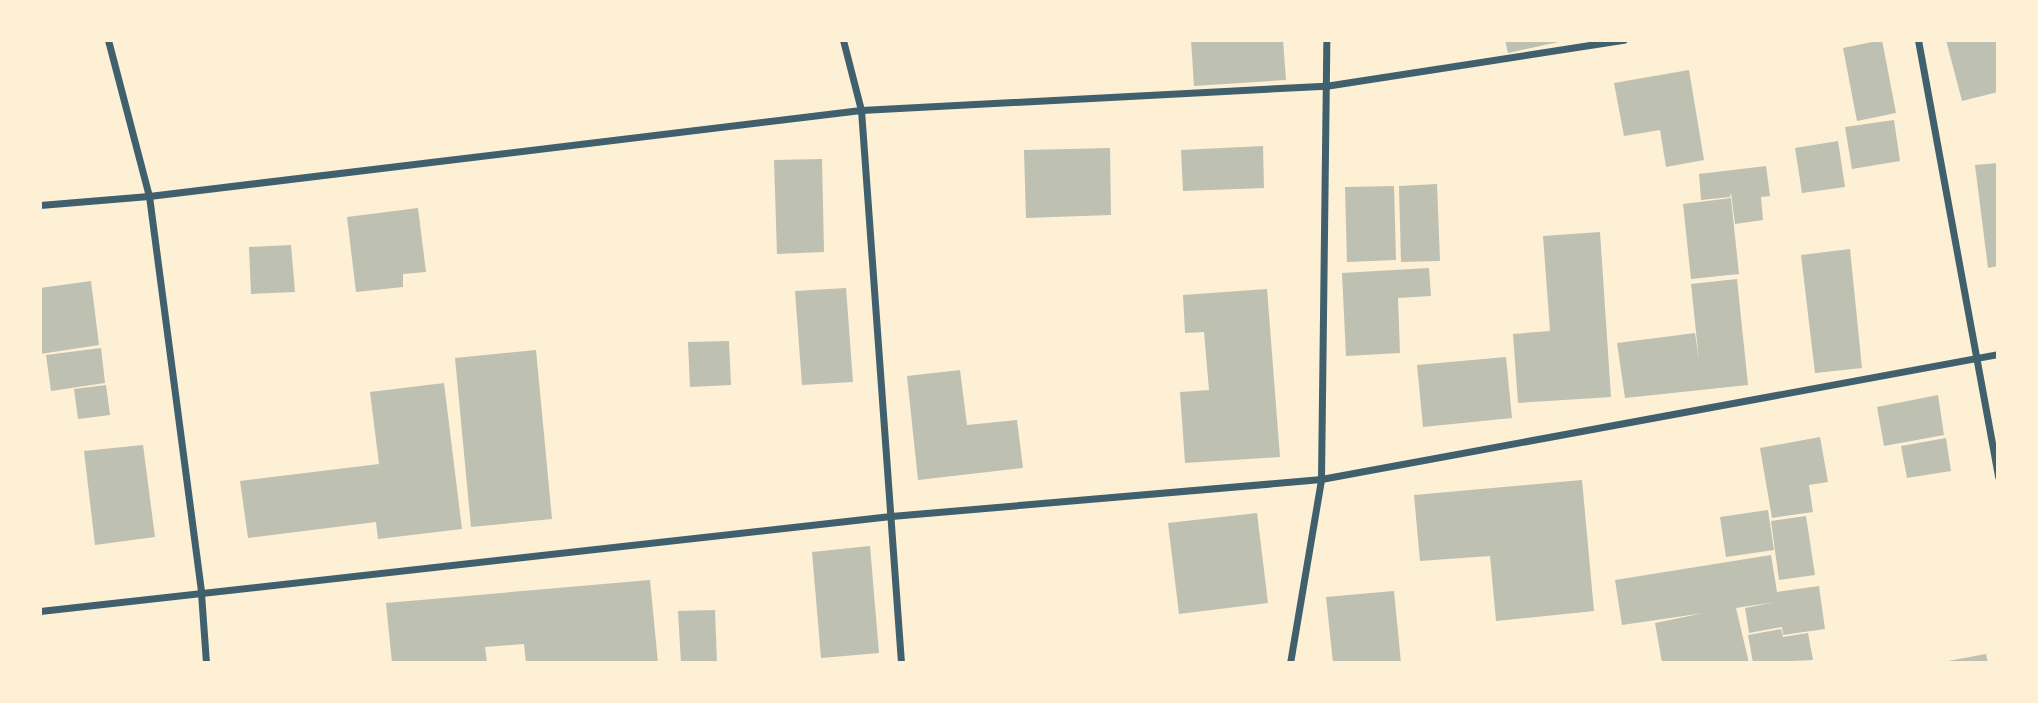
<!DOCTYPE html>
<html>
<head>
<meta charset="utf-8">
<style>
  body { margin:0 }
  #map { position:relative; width:2038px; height:703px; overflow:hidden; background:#fdf0d5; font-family:"Source Serif 4",serif }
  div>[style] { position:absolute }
  .building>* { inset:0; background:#bec0b2 }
  .minor>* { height:7px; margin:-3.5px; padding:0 3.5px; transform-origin:3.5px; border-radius:3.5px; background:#3f606c }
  span { translate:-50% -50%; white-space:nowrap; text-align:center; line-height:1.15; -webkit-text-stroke:5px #fdf0d5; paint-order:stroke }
  .frame { position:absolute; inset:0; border:42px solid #fdf0d5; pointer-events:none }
</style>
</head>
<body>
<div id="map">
  <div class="building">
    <div style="clip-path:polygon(1191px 40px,1283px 40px,1286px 80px,1194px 86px)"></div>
    <div style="clip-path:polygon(1505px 40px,1562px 40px,1563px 41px,1508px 53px)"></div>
    <div style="clip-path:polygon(1882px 40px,1896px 113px,1857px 121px,1843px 48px)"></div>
    <div style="clip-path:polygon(1946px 40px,1998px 40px,1998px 92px,1962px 101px)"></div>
    <div style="clip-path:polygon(1689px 70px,1704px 160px,1666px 167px,1660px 130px,1624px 136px,1614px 83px)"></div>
    <div style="clip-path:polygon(1894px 120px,1900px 161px,1852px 169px,1845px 127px)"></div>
    <div style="clip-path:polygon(1838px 141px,1845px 187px,1802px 193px,1795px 148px)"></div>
    <div style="clip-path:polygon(1263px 146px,1264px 188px,1183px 191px,1181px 150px)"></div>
    <div style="clip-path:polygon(1110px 148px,1111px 215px,1026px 218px,1024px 150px)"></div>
    <div style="clip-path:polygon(822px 159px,824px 252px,777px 254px,774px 160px)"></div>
    <div style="clip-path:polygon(1998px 163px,1998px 266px,1988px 268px,1975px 165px)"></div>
    <div style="clip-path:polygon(1766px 166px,1770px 196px,1761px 197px,1763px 220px,1735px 224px,1731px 193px,1730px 197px,1701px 200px,1699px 174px)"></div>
    <div style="clip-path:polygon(1437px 184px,1440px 261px,1401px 262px,1399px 186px)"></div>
    <div style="clip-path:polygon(1394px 186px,1396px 260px,1347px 262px,1345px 187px)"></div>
    <div style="clip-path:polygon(1731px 198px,1739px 274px,1691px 279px,1683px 204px)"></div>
    <div style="clip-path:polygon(418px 208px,426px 272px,403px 274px,403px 287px,356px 292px,347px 217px)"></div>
    <div style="clip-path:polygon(1600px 232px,1611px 397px,1518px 403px,1513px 334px,1550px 331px,1543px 236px)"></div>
    <div style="clip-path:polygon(291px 245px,295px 292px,251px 294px,249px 247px)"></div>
    <div style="clip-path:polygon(1850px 249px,1862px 368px,1815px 373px,1801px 255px)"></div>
    <div style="clip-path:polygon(1429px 268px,1431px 296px,1398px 298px,1400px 353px,1346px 356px,1342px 273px)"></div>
    <div style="clip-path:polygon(1737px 279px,1748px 385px,1625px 398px,1617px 343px,1695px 333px,1699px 361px,1691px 284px)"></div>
    <div style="clip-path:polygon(91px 281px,99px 345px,40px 354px,40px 288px)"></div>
    <div style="clip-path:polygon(846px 288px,853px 382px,802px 385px,795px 291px)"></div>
    <div style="clip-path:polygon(1267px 289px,1280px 457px,1185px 463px,1180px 392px,1209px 390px,1204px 332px,1185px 333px,1183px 295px)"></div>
    <div style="clip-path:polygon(729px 341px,731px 385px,690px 387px,688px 342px)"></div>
    <div style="clip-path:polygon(101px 348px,105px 383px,51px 391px,46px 355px)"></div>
    <div style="clip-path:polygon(536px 350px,552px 519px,471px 527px,455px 358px)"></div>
    <div style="clip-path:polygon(1506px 357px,1512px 418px,1423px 427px,1417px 365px)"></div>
    <div style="clip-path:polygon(960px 370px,967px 425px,1017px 420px,1023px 468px,918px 480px,907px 376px)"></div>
    <div style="clip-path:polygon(444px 383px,462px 529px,378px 539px,376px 522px,248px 538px,240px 481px,379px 464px,370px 392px)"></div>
    <div style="clip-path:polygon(106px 385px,110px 415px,78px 419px,74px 389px)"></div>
    <div style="clip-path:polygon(1938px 395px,1944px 435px,1884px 446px,1877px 407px)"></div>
    <div style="clip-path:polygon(1820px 437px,1828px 482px,1809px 485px,1813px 512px,1772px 518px,1760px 448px)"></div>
    <div style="clip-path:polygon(1946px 438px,1951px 471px,1907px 478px,1901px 446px)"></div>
    <div style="clip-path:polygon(143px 445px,155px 537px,95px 545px,84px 451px)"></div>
    <div style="clip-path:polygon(1582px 480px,1594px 611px,1496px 621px,1490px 556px,1420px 561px,1414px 495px)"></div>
    <div style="clip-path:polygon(1768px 510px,1774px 550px,1726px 557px,1720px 517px)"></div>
    <div style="clip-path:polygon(1257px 513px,1268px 603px,1179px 614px,1168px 523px)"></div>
    <div style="clip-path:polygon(1806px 516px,1815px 575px,1779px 580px,1771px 521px)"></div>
    <div style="clip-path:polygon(870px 546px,879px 653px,821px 658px,812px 552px)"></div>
    <div style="clip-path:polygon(1771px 555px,1777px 592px,1819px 586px,1825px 629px,1783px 635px,1782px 627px,1749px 633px,1745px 608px,1775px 602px,1736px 608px,1749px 663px,1662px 663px,1655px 623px,1704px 613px,1622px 625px,1615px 580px)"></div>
    <div style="clip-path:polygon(650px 580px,658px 663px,526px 663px,524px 644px,485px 647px,487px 663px,392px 663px,386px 603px)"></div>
    <div style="clip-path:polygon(1394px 591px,1401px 663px,1333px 663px,1326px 597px)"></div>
    <div style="clip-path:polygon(715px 610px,717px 663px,681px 663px,678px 611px)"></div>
    <div style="clip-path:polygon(1781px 629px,1783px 637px,1808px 633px,1813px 660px,1753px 663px,1748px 635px)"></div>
    <div style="clip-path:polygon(1986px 654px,1988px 663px,1948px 663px,1948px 661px)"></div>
  </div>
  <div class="minor">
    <div style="left:108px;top:40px;width:161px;rotate:75.3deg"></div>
    <div style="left:149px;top:196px;width:400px;rotate:82.5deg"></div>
    <div style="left:201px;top:593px;width:70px;rotate:85.9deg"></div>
    <div style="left:843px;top:40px;width:72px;rotate:75.6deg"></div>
    <div style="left:861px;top:110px;width:554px;rotate:85.86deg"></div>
    <div style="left:1918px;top:40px;width:444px;rotate:79.6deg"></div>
    <div style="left:40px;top:205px;width:109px;rotate:-4.7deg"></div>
    <div style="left:149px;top:196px;width:717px;rotate:-6.89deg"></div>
    <div style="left:861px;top:110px;width:465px;rotate:-3deg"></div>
    <div style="left:1325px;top:86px;width:302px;rotate:-8.8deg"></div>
    <div style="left:40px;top:611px;width:856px;rotate:-6.37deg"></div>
    <div style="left:891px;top:516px;width:432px;rotate:-4.9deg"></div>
    <div style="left:1321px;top:479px;width:688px;rotate:-10.46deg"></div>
    <div style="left:1290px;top:663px;width:187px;rotate:-80.4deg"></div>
    <div style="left:1321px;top:479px;width:439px;rotate:-89.3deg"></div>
  </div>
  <div class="frame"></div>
</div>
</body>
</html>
